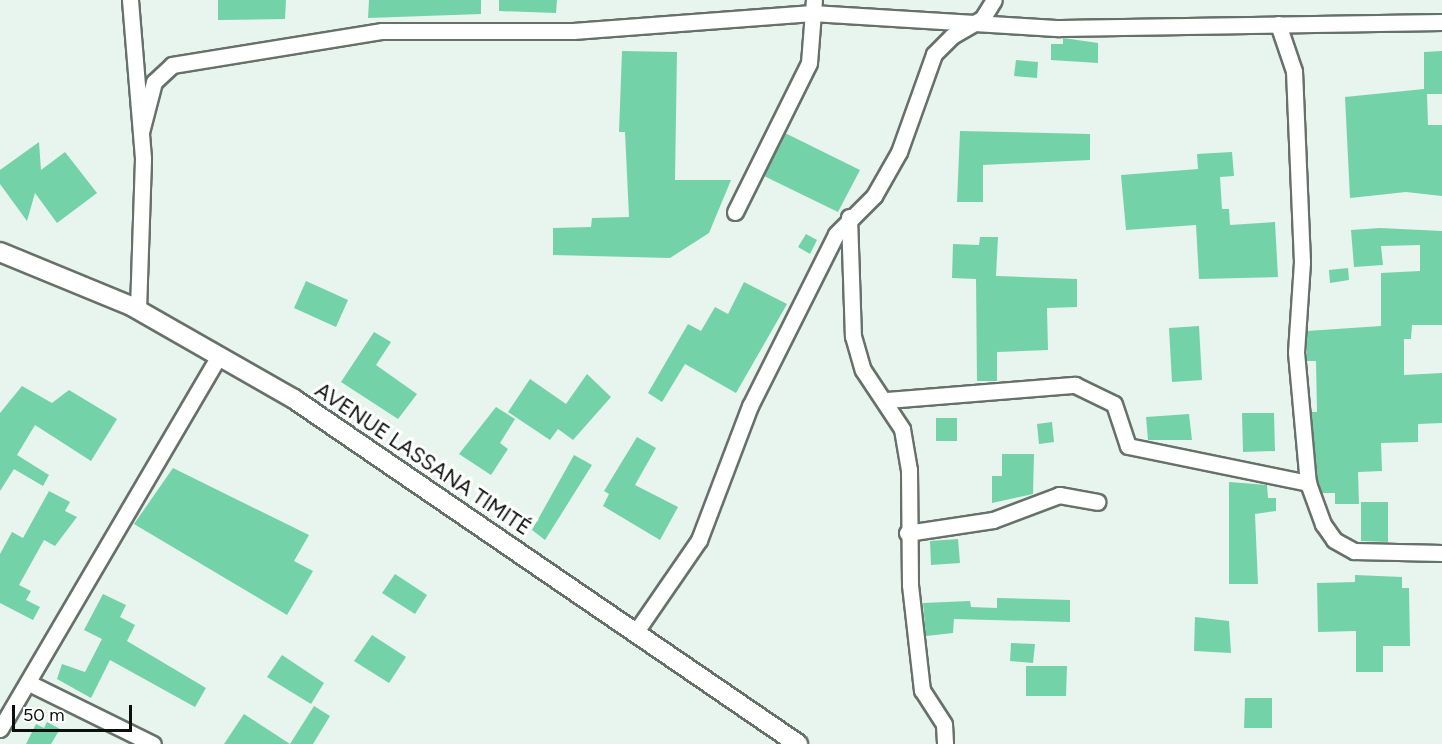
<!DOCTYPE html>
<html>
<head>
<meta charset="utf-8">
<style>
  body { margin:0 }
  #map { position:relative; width:1442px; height:744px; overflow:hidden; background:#e8f4ee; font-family:Figtree,sans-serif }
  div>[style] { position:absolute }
  .building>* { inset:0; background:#74d2a8 }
  .roads { filter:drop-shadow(2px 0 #67716b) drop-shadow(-2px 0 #67716b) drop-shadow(0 2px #67716b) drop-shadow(0 -2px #67716b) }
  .minor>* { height:15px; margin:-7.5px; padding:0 7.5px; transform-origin:7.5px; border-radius:7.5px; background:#fff }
  .tertiary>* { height:18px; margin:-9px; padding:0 9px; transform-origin:9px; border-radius:9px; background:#fff }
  span { translate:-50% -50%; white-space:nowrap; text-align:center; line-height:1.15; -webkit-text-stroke:6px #fff; paint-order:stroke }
  .street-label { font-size:21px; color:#0b0f0d }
  .scale { position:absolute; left:12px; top:705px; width:120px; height:27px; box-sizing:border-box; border:3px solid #0b0f0d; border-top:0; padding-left:8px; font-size:18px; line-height:21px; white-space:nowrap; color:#0b0f0d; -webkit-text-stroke:4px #fff; paint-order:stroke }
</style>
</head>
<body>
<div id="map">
  <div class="building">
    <div style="clip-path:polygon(218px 0,286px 0,285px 19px,218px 20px)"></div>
    <div style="clip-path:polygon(369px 0,481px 0,481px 14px,368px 18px)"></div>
    <div style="clip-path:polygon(499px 0,557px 0,556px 13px,499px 11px)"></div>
    <div style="clip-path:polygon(1063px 38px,1098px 43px,1098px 63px,1051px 60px,1051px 44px,1063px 44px)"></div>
    <div style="clip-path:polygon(622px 51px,677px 52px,675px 180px,731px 180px,709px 233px,670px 258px,553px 255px,553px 228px,591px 227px,592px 218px,629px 217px,625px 132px,619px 132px)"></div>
    <div style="clip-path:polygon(1442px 51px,1442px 94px,1427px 94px,1428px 125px,1442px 125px,1442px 196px,1406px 192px,1350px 198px,1345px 97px,1424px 89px,1424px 52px)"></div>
    <div style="clip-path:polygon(1016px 60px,1038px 62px,1037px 78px,1014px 76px)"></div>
    <div style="clip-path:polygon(960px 131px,1090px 134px,1090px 160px,983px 165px,983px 202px,957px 202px)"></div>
    <div style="clip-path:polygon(785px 133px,860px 170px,838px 212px,764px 176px)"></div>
    <div style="clip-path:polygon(39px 142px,41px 170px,65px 152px,97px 193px,57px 223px,35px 193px,27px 221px,0 184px,0 170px)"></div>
    <div style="clip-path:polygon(1232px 152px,1234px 176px,1220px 177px,1222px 209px,1229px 209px,1230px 225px,1275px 222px,1278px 277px,1199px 279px,1196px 225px,1126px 230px,1121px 175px,1198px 169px,1197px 154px)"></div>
    <div style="clip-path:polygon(1380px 228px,1442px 231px,1442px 325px,1412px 325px,1411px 339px,1404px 339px,1404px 375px,1442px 373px,1442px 423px,1418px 424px,1418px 442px,1381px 443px,1382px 471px,1358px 472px,1359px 504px,1335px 504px,1335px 493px,1322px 493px,1318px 481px,1311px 412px,1317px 412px,1316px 361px,1307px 361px,1307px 331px,1381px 326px,1381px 273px,1420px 271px,1420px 245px,1381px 246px,1383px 265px,1354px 267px,1351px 230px)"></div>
    <div style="clip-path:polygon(806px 234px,817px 240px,810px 254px,798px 247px)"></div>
    <div style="clip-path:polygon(980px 237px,998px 237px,996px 276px,1077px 279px,1077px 307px,1047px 308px,1048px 350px,997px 352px,997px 381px,977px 381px,976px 279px,952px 278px,953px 244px,979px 245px)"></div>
    <div style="clip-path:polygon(1348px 268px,1349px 280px,1330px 283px,1329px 270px)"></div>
    <div style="clip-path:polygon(306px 281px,348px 300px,336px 327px,294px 308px)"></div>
    <div style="clip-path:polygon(744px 282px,787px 304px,736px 393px,685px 364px,662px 402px,648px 393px,688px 324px,701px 331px,715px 307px,728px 314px)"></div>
    <div style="clip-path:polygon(1199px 326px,1202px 380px,1172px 382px,1169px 328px)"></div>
    <div style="clip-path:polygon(374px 332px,391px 342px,376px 365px,417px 394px,398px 419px,341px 382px)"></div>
    <div style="clip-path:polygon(587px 374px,611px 397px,573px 440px,558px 429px,550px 440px,508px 412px,530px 379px,566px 404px)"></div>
    <div style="clip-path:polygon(22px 386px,52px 403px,69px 390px,117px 419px,91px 461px,35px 425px,17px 455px,49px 475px,43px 486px,14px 469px,0 491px,0 413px)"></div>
    <div style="clip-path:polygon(496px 407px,515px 419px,500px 443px,508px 449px,491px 475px,459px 454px)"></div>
    <div style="clip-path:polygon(1242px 413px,1274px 413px,1275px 451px,1243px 452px)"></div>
    <div style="clip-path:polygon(1189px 414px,1192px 440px,1148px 440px,1146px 417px)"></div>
    <div style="clip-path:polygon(936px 418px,957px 418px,957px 441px,936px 441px)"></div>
    <div style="clip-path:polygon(1052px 422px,1054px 442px,1039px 444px,1037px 424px)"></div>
    <div style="clip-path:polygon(637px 437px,656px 448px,635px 485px,678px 507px,660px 540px,603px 506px,609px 494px,604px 491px)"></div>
    <div style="clip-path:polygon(1002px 454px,1034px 454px,1033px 494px,992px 503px,992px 476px,1002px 476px)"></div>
    <div style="clip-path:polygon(574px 455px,592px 465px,545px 540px,532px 530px)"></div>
    <div style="clip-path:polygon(173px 468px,309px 535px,294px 561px,313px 571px,287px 615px,134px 524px)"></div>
    <div style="clip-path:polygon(1229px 482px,1267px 485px,1268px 498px,1276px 498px,1276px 511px,1255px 514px,1258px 584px,1229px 584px)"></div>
    <div style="clip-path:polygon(49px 491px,70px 502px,65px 511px,77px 517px,55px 546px,44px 540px,19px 585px,31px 591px,26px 600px,40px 607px,33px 620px,0 603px,0 554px,12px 532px,23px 538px)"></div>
    <div style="clip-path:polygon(1361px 502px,1388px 502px,1388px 542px,1361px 541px)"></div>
    <div style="clip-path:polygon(958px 539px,960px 563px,931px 565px,930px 541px)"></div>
    <div style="clip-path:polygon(395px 574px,427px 595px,415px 614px,382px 593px)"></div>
    <div style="clip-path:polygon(1355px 575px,1402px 577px,1402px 588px,1409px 588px,1410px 646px,1383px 646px,1383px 672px,1356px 672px,1356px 631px,1318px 632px,1317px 583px,1355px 582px)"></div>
    <div style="clip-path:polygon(103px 594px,126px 605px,120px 617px,135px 625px,127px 641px,206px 688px,195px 707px,110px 660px,91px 698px,57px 679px,62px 664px,85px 672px,102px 639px,84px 630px)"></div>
    <div style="clip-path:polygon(997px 598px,1070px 600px,1070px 622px,954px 619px,953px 633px,926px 636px,923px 603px,970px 601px,971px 607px,997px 608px)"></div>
    <div style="clip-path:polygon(1195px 617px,1229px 621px,1231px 653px,1194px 651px)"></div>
    <div style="clip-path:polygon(372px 635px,406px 657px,389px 683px,354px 661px)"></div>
    <div style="clip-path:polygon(1011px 643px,1035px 644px,1033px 663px,1010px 661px)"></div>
    <div style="clip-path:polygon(282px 655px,324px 683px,311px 704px,267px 677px)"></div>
    <div style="clip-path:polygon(1026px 666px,1067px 666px,1066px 696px,1026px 696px)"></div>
    <div style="clip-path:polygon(1245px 698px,1272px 698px,1272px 728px,1244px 728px)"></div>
    <div style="clip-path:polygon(314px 706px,330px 716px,313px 744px,290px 744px)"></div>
    <div style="clip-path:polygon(244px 714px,290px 744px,224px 744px)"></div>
    <div style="clip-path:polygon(47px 722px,60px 729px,51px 744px,26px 744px,36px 724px,44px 728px)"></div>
  </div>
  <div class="roads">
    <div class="minor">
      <div style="left:130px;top:0;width:160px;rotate:85.3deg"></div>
      <div style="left:143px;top:159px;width:151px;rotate:91.9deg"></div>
      <div style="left:1278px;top:24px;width:50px;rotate:71.2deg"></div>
      <div style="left:1294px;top:71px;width:191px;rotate:87.6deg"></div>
      <div style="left:1302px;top:262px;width:90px;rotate:93.8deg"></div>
      <div style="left:1296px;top:352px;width:132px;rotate:84.8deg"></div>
      <div style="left:1308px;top:483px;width:44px;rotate:69.9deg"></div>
      <div style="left:1323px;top:524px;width:19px;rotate:55deg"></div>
      <div style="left:1334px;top:540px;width:23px;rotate:29deg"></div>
      <div style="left:1354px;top:551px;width:88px;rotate:1.3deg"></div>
      <div style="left:141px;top:132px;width:52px;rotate:-75.4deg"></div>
      <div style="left:154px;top:82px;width:25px;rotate:-43deg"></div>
      <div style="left:172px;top:65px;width:213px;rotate:-9.2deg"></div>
      <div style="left:382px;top:31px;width:191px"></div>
      <div style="left:573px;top:31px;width:240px;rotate:-4.3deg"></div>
      <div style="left:812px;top:13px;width:248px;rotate:3.5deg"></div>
      <div style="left:1060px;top:28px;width:382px;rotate:-0.9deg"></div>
      <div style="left:735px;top:212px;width:166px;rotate:-63.6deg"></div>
      <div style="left:809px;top:63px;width:63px;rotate:-85.5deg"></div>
      <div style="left:849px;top:217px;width:119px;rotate:88.1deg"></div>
      <div style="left:853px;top:336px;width:35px;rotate:74deg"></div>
      <div style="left:863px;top:370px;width:71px;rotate:56.5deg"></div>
      <div style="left:902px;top:429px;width:42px;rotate:80.3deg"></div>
      <div style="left:909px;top:470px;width:115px;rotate:89.5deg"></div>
      <div style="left:910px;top:585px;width:106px;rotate:83.5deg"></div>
      <div style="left:922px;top:690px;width:40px;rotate:57.1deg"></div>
      <div style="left:944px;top:724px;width:20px;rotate:87deg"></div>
      <div style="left:887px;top:400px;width:189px;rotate:-4.6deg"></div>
      <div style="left:1075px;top:385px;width:43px;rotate:26deg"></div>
      <div style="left:1114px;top:404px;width:44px;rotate:71.6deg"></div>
      <div style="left:1128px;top:446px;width:184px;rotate:11.6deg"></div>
      <div style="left:907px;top:533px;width:87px;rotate:-8.6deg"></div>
      <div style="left:993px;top:520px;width:71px;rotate:-20.7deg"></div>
      <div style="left:1059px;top:495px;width:39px;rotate:10deg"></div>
      <div style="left:637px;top:630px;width:109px;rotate:-55.4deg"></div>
      <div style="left:699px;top:540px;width:143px;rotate:-69.2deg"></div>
      <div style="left:750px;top:406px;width:192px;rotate:-63.4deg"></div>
      <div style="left:836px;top:234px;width:54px;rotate:-45deg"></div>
      <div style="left:874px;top:196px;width:51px;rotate:-60.4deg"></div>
      <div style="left:899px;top:152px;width:104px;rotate:-70.3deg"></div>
      <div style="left:934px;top:54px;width:25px;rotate:-45deg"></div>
      <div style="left:952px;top:36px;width:34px;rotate:-30deg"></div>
      <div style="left:982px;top:19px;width:22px;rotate:-58deg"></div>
      <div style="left:29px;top:683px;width:138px;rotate:26.2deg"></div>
      <div style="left:0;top:729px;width:433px;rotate:-59.6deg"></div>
    </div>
    <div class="tertiary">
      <div style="left:0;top:252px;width:142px;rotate:22.4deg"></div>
      <div style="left:131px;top:306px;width:188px;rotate:29.7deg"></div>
      <div style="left:294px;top:399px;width:611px;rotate:34.39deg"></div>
    </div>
  </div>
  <div class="street-label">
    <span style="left:423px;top:459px;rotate:34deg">AVENUE LASSANA TIMITÉ</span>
  </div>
  <div class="scale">50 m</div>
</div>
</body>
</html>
